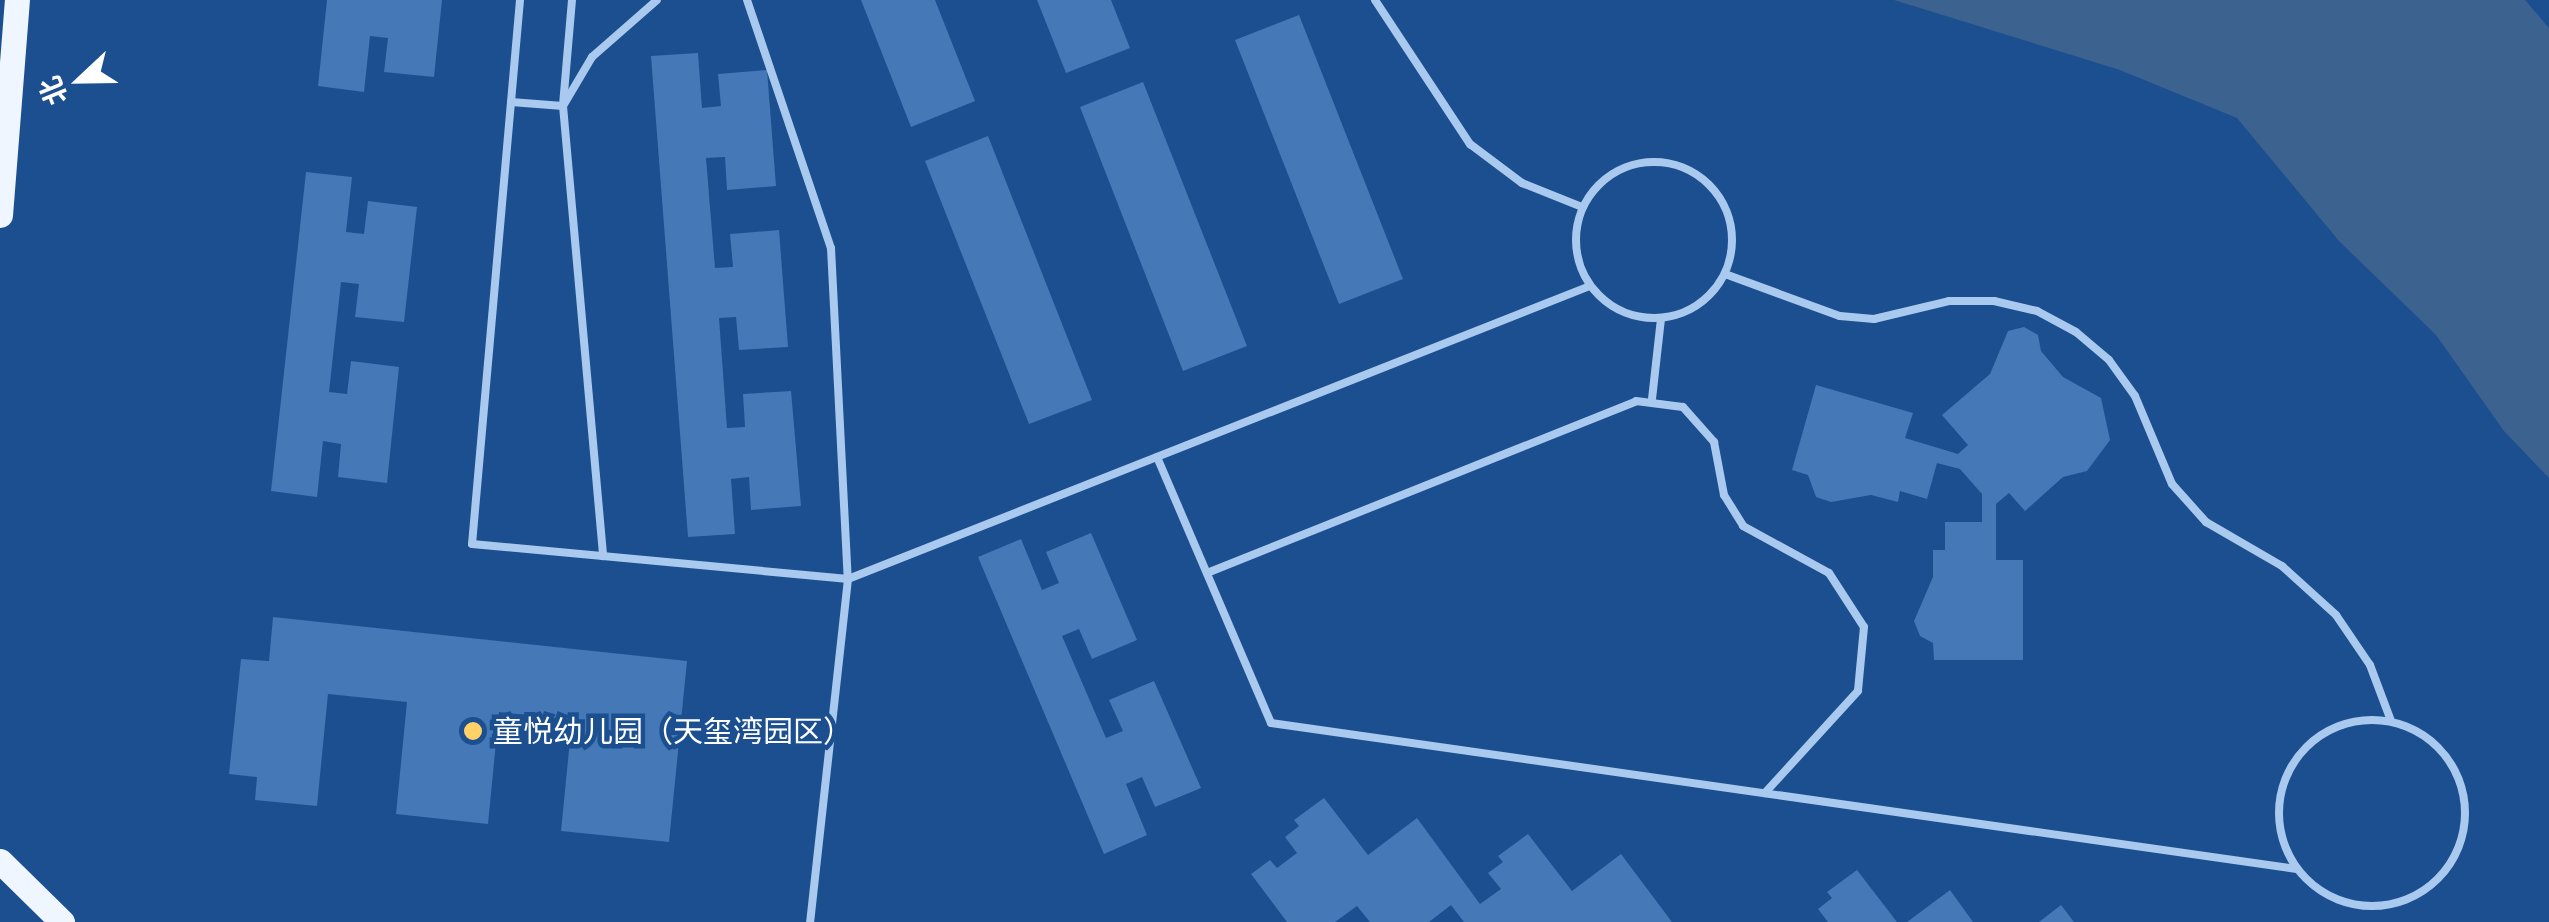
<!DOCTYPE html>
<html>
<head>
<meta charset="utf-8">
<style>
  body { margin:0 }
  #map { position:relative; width:2549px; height:922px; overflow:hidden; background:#1b4f8f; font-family:"Open Sans","Noto Sans SC",sans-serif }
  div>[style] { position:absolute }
  .water>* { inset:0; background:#3c6290 }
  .building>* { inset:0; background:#4478b7 }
  .service>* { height:8px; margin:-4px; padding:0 4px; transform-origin:4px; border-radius:4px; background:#a9c9ee }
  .service>.ring { margin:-4px; padding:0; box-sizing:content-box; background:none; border:8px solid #a9c9ee; border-radius:50% }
  .primary>* { height:25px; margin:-12.5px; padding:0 12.5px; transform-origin:12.5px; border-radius:12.5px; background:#f0f6ff }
  .dots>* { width:28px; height:28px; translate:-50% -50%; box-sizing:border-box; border:5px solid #1b4f8f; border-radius:50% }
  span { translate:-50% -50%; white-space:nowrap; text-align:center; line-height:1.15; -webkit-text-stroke:9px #1b4f8f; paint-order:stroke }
  .poi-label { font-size:30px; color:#fff }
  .left { translate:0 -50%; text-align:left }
  .north { position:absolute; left:30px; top:30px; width:100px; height:100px; -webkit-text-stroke:8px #1b4f8f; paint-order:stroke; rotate:248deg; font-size:28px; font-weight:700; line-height:40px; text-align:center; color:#fff }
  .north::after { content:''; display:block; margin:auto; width:35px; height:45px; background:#fff; clip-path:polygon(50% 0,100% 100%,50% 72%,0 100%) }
</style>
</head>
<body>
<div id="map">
  <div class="water">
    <div style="clip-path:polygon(1894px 0,2525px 0,2549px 28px,2549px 478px,2504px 431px,2436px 335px,2339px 241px,2237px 118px,2120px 70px)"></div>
  </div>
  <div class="building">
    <div style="clip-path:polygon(327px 0,442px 0,434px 77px,384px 72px,388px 38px,370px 36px,364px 92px,318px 86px)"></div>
    <div style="clip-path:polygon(861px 0,935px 0,975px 101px,911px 127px)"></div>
    <div style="clip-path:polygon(1037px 0,1111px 0,1130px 48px,1066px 73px)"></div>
    <div style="clip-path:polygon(1299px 15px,1403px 279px,1339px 304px,1235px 40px)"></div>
    <div style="clip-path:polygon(698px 53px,702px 108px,721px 106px,718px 74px,767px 70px,776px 186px,727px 190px,725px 157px,706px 158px,715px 268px,733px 267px,730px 234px,779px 230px,788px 347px,739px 350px,736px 317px,719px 318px,727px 428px,745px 427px,743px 394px,791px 391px,801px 506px,751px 510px,749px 477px,731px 479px,735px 534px,688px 537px,651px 56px)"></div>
    <div style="clip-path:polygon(1143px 82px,1247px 346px,1183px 371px,1080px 107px)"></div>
    <div style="clip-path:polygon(988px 136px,1092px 400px,1029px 424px,925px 161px)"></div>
    <div style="clip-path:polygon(306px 172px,352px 177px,346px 232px,364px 234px,368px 201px,417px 207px,404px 322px,355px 317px,359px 284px,341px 282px,329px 392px,347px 394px,351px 361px,399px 367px,387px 483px,338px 477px,341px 444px,323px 441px,317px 497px,271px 491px)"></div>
    <div style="clip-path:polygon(2024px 327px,2038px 335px,2041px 351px,2063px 377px,2101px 398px,2110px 440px,2087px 471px,2063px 477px,2025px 511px,2009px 493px,1996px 504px,1996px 560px,2023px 560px,2023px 660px,1934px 660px,1933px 643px,1920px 636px,1914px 621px,1933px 577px,1933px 550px,1945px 550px,1945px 522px,1982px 522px,1982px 494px,1960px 469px,1937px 463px,1927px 499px,1900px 491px,1898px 502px,1871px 495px,1831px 502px,1816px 497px,1808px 475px,1792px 470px,1816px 385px,1913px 413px,1905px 438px,1958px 454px,1968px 445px,1942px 415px,1990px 374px,2008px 331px)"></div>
    <div style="clip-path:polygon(1091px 533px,1137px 640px,1092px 659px,1079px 629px,1062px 636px,1106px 738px,1123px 731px,1109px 700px,1154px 681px,1201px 788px,1155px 807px,1142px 777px,1126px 784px,1147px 835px,1104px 854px,978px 557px,1021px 539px,1042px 590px,1059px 583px,1046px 552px)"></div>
    <div style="clip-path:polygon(273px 617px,687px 661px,669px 842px,561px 831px,572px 720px,499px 712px,488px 824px,396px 814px,407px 702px,328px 694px,317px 806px,255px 800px,257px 777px,229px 774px,241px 659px,269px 661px)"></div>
    <div style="clip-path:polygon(1324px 798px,1368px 855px,1417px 818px,1480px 904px,1501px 889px,1488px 873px,1503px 862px,1498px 856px,1528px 834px,1572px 891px,1621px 854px,1672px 922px,1464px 922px,1451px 905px,1429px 922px,1370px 922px,1357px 906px,1335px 922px,1287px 922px,1251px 874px,1270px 860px,1277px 868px,1297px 853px,1285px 837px,1299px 826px,1294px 820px)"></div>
    <div style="clip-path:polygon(1857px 870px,1897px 922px,1828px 922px,1818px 909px,1832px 898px,1827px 892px)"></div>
    <div style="clip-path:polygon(1950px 890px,1973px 922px,1907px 922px)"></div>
    <div style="clip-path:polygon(2061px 905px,2074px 922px,2039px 922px)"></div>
  </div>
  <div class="service">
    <div style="left:520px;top:0;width:546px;rotate:95.04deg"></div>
    <div style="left:472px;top:544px;width:378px;rotate:5.3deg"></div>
    <div style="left:848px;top:579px;width:798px;rotate:-21.55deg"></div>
    <div style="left:572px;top:0;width:106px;rotate:94.9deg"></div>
    <div style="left:563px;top:106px;width:452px;rotate:84.9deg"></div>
    <div style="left:747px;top:0;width:262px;rotate:71.3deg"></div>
    <div style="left:831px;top:248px;width:331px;rotate:87.1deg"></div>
    <div style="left:848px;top:579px;width:345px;rotate:96.3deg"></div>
    <div style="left:1375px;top:0;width:173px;rotate:56.6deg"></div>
    <div style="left:1470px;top:144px;width:65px;rotate:36.9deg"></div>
    <div style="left:1522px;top:183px;width:65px;rotate:21.8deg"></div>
    <div style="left:511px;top:102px;width:52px;rotate:4.4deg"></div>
    <div style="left:563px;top:106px;width:57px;rotate:-59.4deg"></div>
    <div style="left:592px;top:57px;width:86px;rotate:-41.2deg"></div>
    <div class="ring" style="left:1576px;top:162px;width:148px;height:148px"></div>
    <div style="left:1725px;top:274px;width:122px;rotate:20.1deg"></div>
    <div style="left:1840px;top:316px;width:34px;rotate:5deg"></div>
    <div style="left:1874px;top:319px;width:77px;rotate:-13.5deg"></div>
    <div style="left:1949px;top:301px;width:45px"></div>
    <div style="left:1994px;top:301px;width:44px;rotate:13.1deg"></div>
    <div style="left:2037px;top:311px;width:44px;rotate:28.3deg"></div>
    <div style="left:2076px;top:332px;width:43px;rotate:40.3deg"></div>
    <div style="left:2109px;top:360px;width:44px;rotate:54.2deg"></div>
    <div style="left:2135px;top:396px;width:95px;rotate:67.2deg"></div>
    <div style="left:2172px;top:484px;width:51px;rotate:48.2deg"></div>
    <div style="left:2206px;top:522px;width:88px;rotate:30.1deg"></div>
    <div style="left:2282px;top:566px;width:73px;rotate:42.2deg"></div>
    <div style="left:2336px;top:615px;width:60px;rotate:55.8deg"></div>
    <div style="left:2370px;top:665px;width:60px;rotate:69.4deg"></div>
    <div style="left:1652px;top:399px;width:81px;rotate:-83.6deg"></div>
    <div style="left:1157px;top:457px;width:289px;rotate:66.8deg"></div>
    <div style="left:1271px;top:723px;width:1036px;rotate:8.1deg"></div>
    <div style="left:1207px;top:573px;width:462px;rotate:-21.8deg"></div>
    <div style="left:1636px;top:401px;width:47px;rotate:7.3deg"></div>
    <div style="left:1683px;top:407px;width:47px;rotate:48.5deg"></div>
    <div style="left:1714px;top:442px;width:54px;rotate:79.3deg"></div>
    <div style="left:1724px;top:495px;width:36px;rotate:58deg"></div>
    <div style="left:1743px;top:526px;width:98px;rotate:28.7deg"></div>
    <div style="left:1829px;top:573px;width:64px;rotate:57.1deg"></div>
    <div style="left:1864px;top:627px;width:64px;rotate:95.4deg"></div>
    <div style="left:1858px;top:691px;width:138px;rotate:132.4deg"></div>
    <div class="ring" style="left:2279px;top:720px;width:178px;height:178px"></div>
  </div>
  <div class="primary">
    <div style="left:0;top:215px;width:216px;rotate:-85.5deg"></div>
    <div style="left:0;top:861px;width:87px;rotate:44.5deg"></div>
  </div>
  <div class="dots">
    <div style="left:473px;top:731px;background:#ffd166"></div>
  </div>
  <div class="poi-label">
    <span class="left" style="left:493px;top:731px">童悦幼儿园（天玺湾园区）</span>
  </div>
  <div class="north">北</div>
</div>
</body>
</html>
